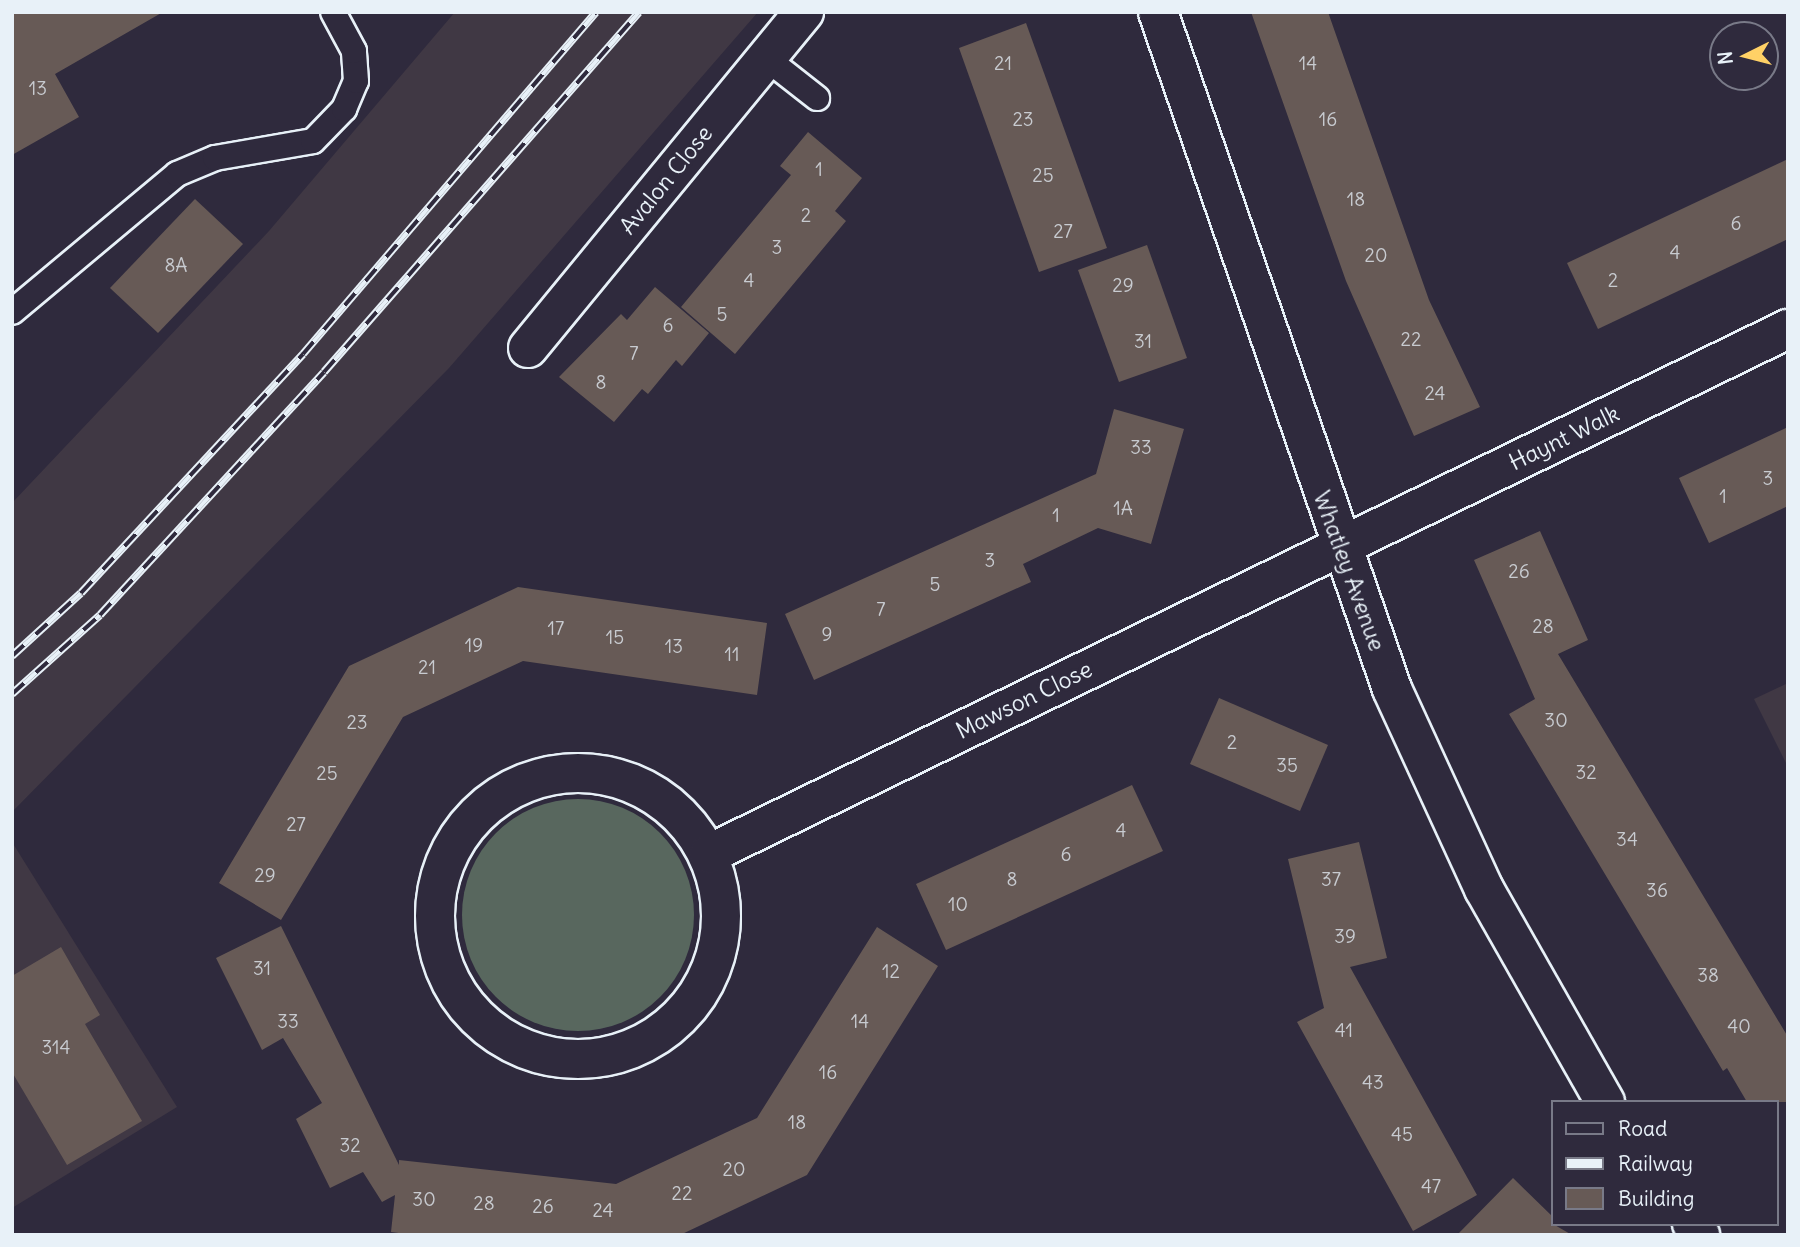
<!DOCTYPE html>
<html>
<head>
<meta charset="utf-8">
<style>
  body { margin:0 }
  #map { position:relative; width:1800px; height:1247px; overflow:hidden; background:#2f2a3d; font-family:Delius,sans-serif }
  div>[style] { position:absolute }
  .built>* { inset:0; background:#403844 }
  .green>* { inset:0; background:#58675e }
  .round { border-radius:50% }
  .building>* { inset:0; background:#675a56 }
  .roads { filter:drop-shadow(2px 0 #e8f1f8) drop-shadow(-2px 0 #e8f1f8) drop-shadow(0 2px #e8f1f8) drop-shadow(0 -2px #e8f1f8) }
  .lane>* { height:24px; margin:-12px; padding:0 12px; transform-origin:12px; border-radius:12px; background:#2f2a3d }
  .street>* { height:38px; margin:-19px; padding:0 19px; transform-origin:19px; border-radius:19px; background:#2f2a3d }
  .street>.ring { margin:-19px; padding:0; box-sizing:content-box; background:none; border:38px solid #2f2a3d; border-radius:50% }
  .rail>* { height:8px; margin-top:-4px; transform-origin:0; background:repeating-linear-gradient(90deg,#2f2a3d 0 16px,#e8f1f8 0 32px); box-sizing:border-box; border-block:2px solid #e8f1f8 }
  span { translate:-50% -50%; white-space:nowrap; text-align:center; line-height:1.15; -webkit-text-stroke:6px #2f2a3d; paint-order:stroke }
  .number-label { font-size:19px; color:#c8cbd0 }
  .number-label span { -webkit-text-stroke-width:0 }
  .street-label { font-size:23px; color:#e8f1f8 }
  .frame { position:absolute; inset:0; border:14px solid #e8f1f8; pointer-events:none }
  .legend { position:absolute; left:1551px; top:1100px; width:228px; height:126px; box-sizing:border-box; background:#2f2a3d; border:2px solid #797a88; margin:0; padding:9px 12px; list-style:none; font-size:21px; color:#e8f1f8 }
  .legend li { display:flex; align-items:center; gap:14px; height:35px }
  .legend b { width:35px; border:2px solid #797a88 }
  .north { position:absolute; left:1709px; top:21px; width:70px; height:70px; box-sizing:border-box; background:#2f2a3d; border:2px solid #797a88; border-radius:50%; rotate:264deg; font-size:19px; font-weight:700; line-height:28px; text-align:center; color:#e8f1f8 }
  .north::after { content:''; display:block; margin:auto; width:24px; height:32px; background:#ffd166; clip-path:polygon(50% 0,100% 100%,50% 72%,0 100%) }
</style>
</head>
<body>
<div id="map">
  <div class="built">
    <div style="clip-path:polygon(455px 12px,758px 12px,449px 368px,12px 812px,12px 503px,269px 231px)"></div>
    <div style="clip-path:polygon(1788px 683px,1788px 767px,1754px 699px)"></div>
    <div style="clip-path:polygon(12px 842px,177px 1107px,12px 1208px)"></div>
  </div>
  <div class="green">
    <div class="round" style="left:462px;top:799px;width:232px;height:232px"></div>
  </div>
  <div class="building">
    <div style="clip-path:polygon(12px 12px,163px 12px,55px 74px,79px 117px,12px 155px)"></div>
    <div style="clip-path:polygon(1251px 12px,1328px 12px,1429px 300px,1480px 407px,1414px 436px,1346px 281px)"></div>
    <div style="clip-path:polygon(1026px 23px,1107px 248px,1039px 272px,959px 48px)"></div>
    <div style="clip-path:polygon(808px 132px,862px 178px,835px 211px,846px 221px,735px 354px,681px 307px,791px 175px,780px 166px)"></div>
    <div style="clip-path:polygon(1788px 159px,1788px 239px,1598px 329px,1567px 263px)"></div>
    <div style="clip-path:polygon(195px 199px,243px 244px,158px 333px,110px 288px)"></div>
    <div style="clip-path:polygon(1147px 245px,1187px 358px,1119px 382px,1078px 270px)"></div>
    <div style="clip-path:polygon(655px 287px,709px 333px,682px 366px,676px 360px,648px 394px,642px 389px,614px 422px,559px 377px,621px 314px,627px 320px)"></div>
    <div style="clip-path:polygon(1114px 409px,1184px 429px,1151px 544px,1098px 528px,1023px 564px,1031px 582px,814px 680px,785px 614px,1096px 474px)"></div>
    <div style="clip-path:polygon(1788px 427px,1788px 506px,1709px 543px,1679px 478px)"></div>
    <div style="clip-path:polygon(1540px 531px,1588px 640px,1558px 654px,1788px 1037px,1788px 1102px,1747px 1102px,1727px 1068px,1723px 1071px,1509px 714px,1535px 699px,1474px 560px)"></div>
    <div style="clip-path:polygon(518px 587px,767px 623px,757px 695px,523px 661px,403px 717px,281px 920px,219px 883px,349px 666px)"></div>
    <div style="clip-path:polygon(1219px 698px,1328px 745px,1300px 811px,1190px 764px)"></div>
    <div style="clip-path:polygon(1132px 785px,1163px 851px,946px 950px,916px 884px)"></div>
    <div style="clip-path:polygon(1359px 842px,1387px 958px,1350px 967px,1477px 1195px,1413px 1231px,1297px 1022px,1324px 1008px,1288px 859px)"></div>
    <div style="clip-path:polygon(281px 926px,399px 1165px,399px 1160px,616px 1184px,757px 1118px,877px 927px,938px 966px,807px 1175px,680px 1235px,414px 1235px,391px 1232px,395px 1195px,382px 1202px,363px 1172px,330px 1188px,296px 1119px,322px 1103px,283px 1038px,262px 1050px,216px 958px)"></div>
    <div style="clip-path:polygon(61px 947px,100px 1015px,85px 1024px,142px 1121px,67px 1165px,12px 1072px,12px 976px)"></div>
    <div style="clip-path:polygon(1513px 1178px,1553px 1217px,1553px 1224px,1572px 1235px,1457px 1235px)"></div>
  </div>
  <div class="roads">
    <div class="lane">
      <div style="left:766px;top:58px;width:65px;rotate:38.1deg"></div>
      <div style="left:12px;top:312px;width:215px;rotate:-39.9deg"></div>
      <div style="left:177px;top:174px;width:41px;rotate:-22.8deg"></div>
      <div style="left:215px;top:158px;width:99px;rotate:-9.8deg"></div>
      <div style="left:313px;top:141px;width:45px;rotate:-45.9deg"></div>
      <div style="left:344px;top:109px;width:30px;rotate:-67deg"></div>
      <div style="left:356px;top:81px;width:30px;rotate:-94deg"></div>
      <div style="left:354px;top:51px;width:44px;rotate:-118.3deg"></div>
    </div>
    <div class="street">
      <div style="left:1158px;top:12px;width:716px;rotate:70.93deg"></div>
      <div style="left:1392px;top:689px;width:220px;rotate:65.3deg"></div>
      <div style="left:1484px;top:889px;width:245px;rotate:60.4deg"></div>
      <div style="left:528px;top:348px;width:435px;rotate:-50.6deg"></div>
      <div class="ring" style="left:435px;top:773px;width:248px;height:248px"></div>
      <div style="left:709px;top:854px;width:1200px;rotate:-25.95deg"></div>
      <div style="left:1692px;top:1224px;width:14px;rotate:54deg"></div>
    </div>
  </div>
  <div class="rail">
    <div style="left:12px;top:656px;width:93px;rotate:-42.4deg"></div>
    <div style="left:81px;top:593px;width:326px;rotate:-47.1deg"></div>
    <div style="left:303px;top:354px;width:450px;rotate:-49.4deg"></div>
    <div style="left:12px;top:694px;width:118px;rotate:-41.9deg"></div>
    <div style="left:100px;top:615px;width:330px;rotate:-47.3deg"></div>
    <div style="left:324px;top:372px;width:478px;rotate:-48.8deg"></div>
  </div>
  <div class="number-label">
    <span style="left:1003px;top:64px">21</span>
    <span style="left:1308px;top:64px">14</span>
    <span style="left:38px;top:89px">13</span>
    <span style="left:1023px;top:120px">23</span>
    <span style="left:1328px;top:120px">16</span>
    <span style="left:819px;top:170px">1</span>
    <span style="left:1043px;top:176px">25</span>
    <span style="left:1356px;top:200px">18</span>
    <span style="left:806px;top:216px">2</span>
    <span style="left:1736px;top:224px">6</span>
    <span style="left:1063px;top:232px">27</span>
    <span style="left:777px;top:248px">3</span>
    <span style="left:1675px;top:253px">4</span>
    <span style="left:1376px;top:256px">20</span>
    <span style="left:176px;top:266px">8A</span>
    <span style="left:749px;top:281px">4</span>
    <span style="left:1613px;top:281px">2</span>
    <span style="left:1123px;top:286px">29</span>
    <span style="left:722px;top:315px">5</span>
    <span style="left:668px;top:326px">6</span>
    <span style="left:1411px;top:340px">22</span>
    <span style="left:1143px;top:342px">31</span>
    <span style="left:634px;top:354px">7</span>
    <span style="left:601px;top:383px">8</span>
    <span style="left:1435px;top:394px">24</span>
    <span style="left:1141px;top:448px">33</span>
    <span style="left:1768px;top:479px">3</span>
    <span style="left:1723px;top:497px">1</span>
    <span style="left:1123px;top:509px">1A</span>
    <span style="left:1056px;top:516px">1</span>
    <span style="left:990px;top:561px">3</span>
    <span style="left:1519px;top:572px">26</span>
    <span style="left:935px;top:585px">5</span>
    <span style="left:881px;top:610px">7</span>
    <span style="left:1543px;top:627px">28</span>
    <span style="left:556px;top:629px">17</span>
    <span style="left:827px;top:635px">9</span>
    <span style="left:615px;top:638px">15</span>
    <span style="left:474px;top:646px">19</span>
    <span style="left:674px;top:647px">13</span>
    <span style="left:732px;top:655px">11</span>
    <span style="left:427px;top:668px">21</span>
    <span style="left:1556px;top:721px">30</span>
    <span style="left:357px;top:723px">23</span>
    <span style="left:1232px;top:743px">2</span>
    <span style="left:1287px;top:766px">35</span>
    <span style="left:1586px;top:773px">32</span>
    <span style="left:327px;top:774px">25</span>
    <span style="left:296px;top:825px">27</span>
    <span style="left:1121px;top:831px">4</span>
    <span style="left:1627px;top:840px">34</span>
    <span style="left:1066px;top:855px">6</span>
    <span style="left:265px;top:876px">29</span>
    <span style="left:1012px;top:880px">8</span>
    <span style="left:1331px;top:880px">37</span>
    <span style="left:1657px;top:891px">36</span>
    <span style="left:958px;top:905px">10</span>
    <span style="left:1345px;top:937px">39</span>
    <span style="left:262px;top:969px">31</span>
    <span style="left:891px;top:972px">12</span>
    <span style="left:1708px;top:976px">38</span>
    <span style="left:288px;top:1022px">33</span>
    <span style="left:860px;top:1022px">14</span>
    <span style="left:1739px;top:1027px">40</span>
    <span style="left:1344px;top:1031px">41</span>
    <span style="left:56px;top:1048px">314</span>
    <span style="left:828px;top:1073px">16</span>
    <span style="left:1373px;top:1083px">43</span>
    <span style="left:797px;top:1123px">18</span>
    <span style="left:1402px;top:1135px">45</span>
    <span style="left:350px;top:1146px">32</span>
    <span style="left:734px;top:1170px">20</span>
    <span style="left:1431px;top:1187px">47</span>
    <span style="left:682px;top:1194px">22</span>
    <span style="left:424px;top:1200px">30</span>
    <span style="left:484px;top:1204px">28</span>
    <span style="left:543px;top:1207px">26</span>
    <span style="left:603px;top:1211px">24</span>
  </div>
  <div class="street-label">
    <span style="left:666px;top:180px;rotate:-51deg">Avalon Close</span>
    <span style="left:1564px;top:438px;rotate:-26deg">Haynt Walk</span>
    <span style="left:1349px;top:571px;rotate:70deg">Whatley Avenue</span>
    <span style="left:1024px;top:700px;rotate:-26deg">Mawson Close</span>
  </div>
  <div class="frame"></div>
  <ul class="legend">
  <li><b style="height:9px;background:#2f2a3d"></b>Road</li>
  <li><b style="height:9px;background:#e8f1f8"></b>Railway</li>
  <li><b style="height:19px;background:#675a56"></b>Building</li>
  </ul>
  <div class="north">N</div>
</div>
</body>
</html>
